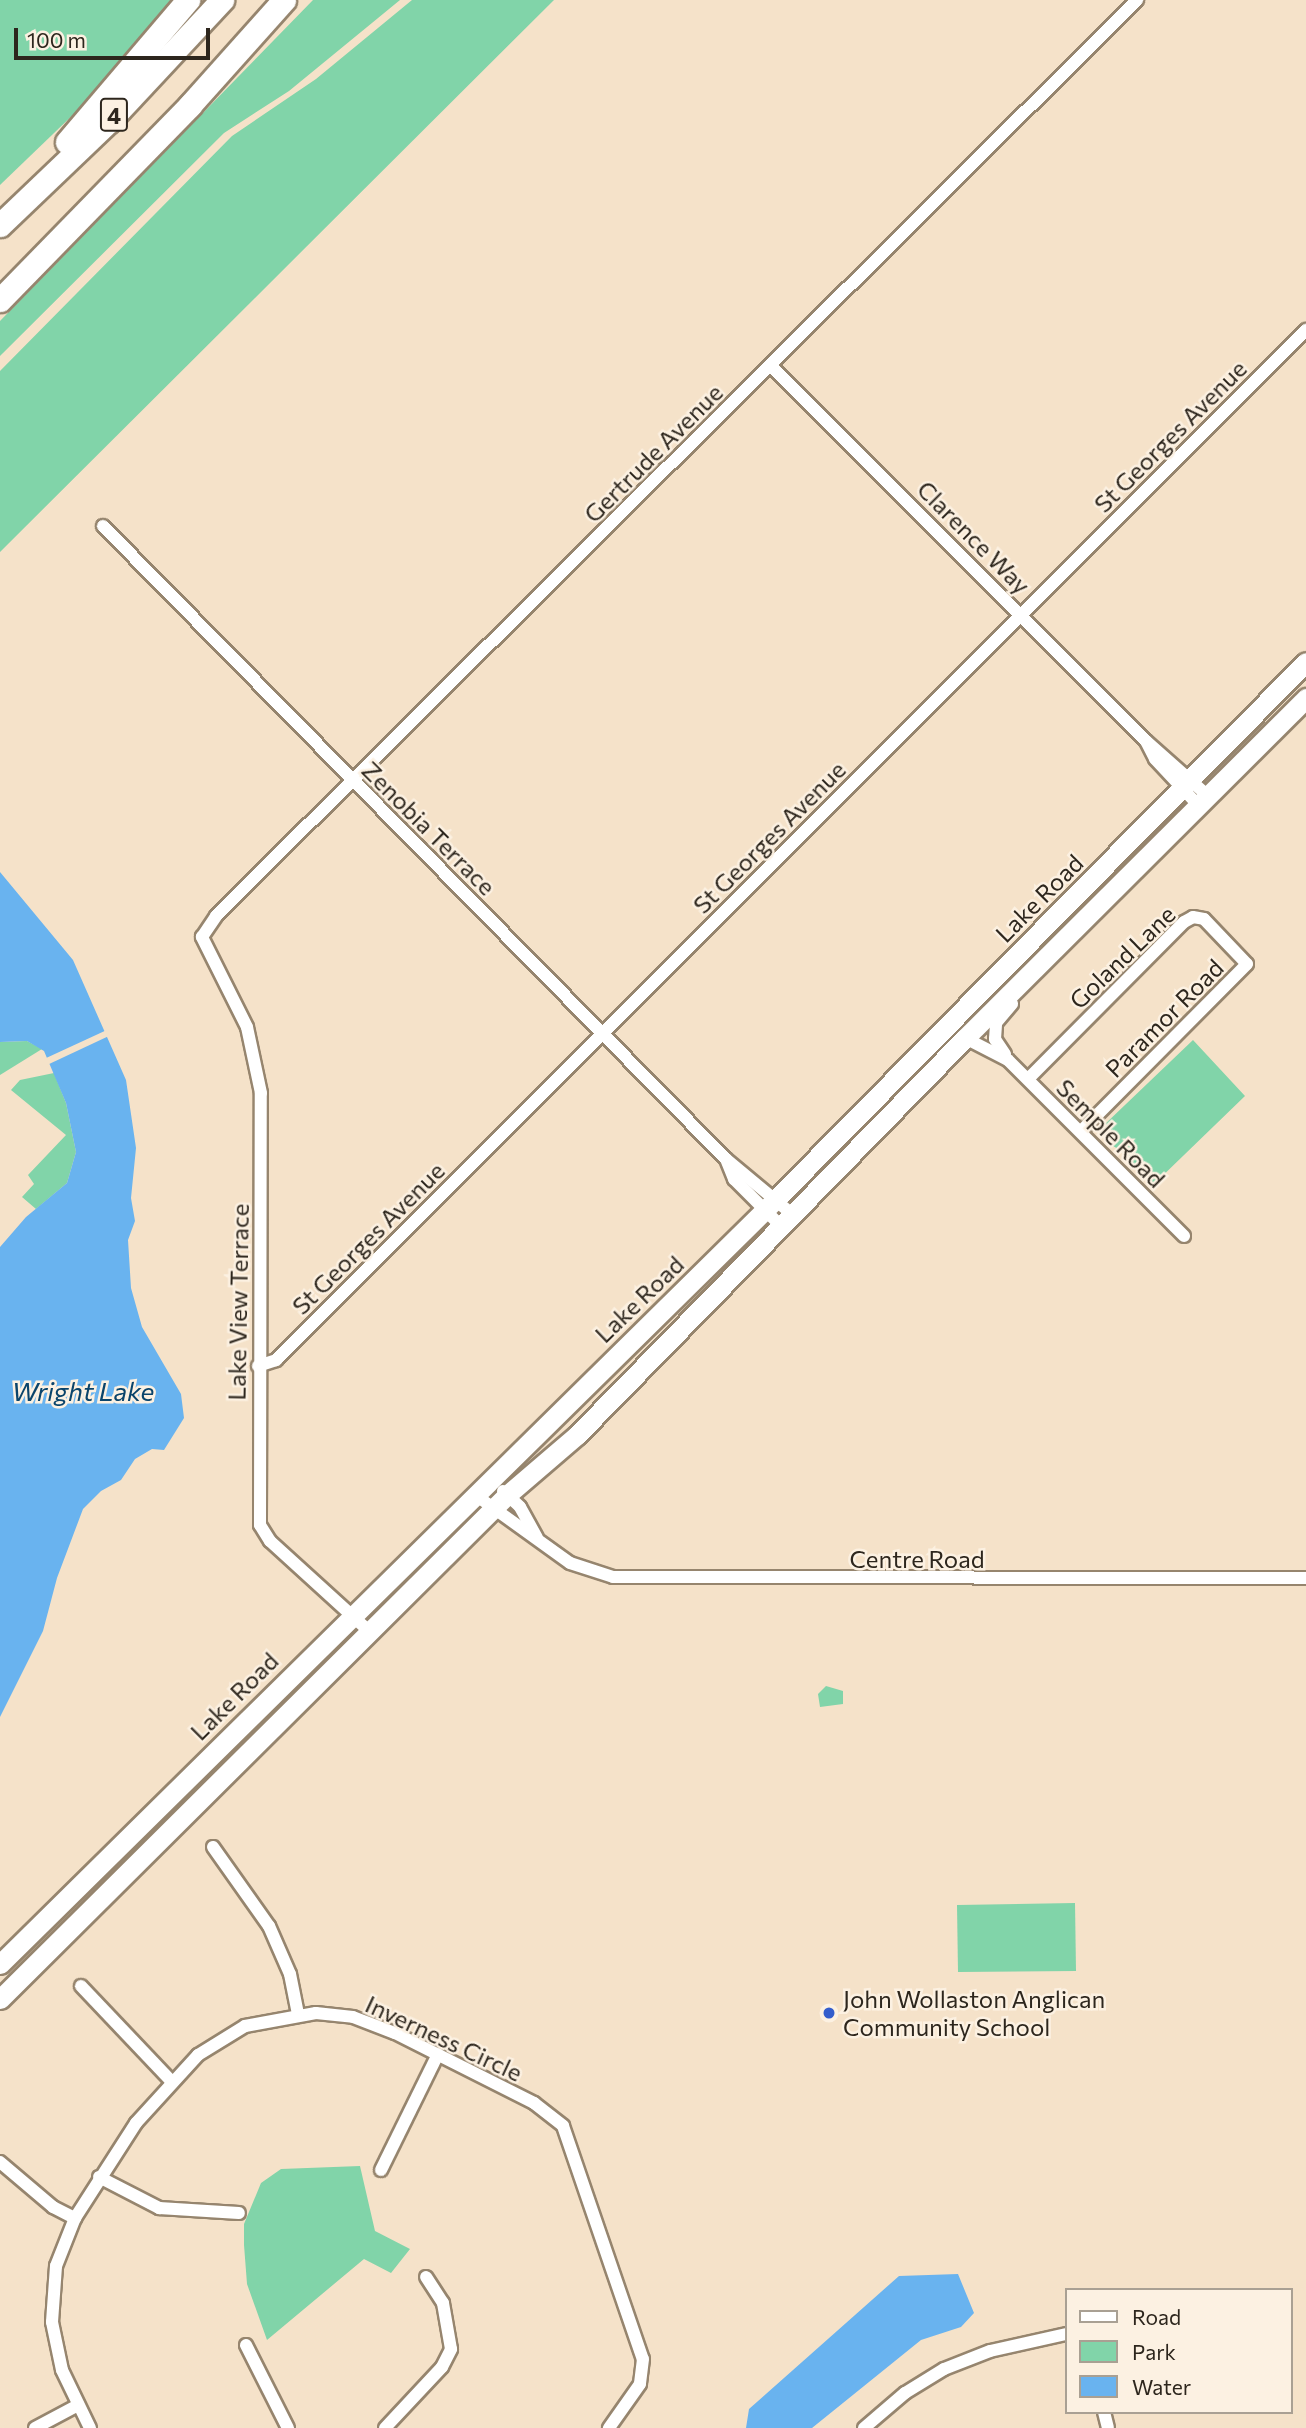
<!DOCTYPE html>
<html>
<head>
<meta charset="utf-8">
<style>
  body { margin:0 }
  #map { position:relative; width:1306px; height:2428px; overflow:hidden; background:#f5e2c9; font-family:Commissioner,sans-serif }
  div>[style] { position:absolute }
  .green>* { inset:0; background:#81d4a9 }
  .water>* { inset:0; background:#69b3ef }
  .pier>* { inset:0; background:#f5e2c9 }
  .roads { filter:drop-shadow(2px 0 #96856e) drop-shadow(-2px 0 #96856e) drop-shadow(0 2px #96856e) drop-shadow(0 -2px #96856e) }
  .minor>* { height:12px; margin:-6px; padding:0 6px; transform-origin:6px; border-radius:6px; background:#fff }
  .primary>* { height:19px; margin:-9.5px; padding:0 9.5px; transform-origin:9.5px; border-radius:9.5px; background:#fff }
  .motorway>* { height:23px; margin:-11.5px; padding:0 11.5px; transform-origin:11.5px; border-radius:11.5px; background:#fff }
  .dots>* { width:19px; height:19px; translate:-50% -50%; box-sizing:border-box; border:4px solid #fcf1e2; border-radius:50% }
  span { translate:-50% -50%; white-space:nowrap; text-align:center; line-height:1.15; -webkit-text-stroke:5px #fcf1e2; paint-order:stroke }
  .shield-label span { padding:2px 5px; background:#fcf1e2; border:2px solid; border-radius:5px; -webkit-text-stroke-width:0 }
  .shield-label { font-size:23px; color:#2d261d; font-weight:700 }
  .street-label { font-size:24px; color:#2d261d }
  .poi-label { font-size:24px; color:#2d261d }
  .left { translate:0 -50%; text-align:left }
  .water-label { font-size:26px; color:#0a446b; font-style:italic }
  .legend { position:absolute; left:1065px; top:2288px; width:228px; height:126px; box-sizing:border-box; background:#fcf1e2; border:2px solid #a9a093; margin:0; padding:9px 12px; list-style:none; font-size:21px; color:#2d261d }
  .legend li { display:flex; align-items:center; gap:14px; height:35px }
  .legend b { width:35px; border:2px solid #a9a093 }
  .scale { position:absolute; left:14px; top:28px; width:196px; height:32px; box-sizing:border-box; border:4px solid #2d261d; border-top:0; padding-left:9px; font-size:21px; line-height:24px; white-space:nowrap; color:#2d261d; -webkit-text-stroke:5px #fcf1e2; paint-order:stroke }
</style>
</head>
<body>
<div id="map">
  <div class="green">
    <div style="clip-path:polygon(0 0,174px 0,79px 109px,0 185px)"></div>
    <div style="clip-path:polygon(313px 0,400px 0,289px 91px,224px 133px,0 356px,0 321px)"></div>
    <div style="clip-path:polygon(412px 0,554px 0,0 552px,0 371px,232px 136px,316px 79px)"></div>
    <div style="clip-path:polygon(1193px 1040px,1245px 1096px,1153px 1185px,1120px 1150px,1106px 1142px,1103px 1126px)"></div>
    <div style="clip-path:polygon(27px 1041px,42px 1049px,0 1075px,0 1042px)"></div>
    <div style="clip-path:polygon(54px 1073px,66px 1103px,76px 1152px,67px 1183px,36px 1209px,22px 1197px,34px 1184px,28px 1175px,66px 1135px,11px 1090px,20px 1080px)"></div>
    <div style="clip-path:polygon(826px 1686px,843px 1691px,843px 1704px,820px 1707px,818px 1694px)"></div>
    <div style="clip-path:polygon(1075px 1903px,1076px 1971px,958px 1972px,957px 1905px)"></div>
    <div style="clip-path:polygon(360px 2166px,375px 2231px,410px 2249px,391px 2273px,364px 2259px,267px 2340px,247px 2284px,244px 2245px,244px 2224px,261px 2183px,281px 2169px)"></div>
  </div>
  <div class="water">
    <div style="clip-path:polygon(0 872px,73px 960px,126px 1080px,136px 1148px,131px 1198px,135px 1221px,128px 1240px,131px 1288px,142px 1327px,181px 1394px,184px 1418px,164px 1450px,152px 1449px,135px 1459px,121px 1480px,101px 1491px,83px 1509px,57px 1578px,43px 1631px,0 1717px,0 1247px,26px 1217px,67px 1183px,76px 1152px,66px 1103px,44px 1051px,27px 1041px,0 1042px)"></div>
    <div style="clip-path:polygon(958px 2274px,974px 2313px,961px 2327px,921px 2340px,812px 2428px,746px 2428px,749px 2409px,899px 2276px)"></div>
  </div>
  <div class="pier">
    <div style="clip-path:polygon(109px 1029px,111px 1035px,47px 1065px,44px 1059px)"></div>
  </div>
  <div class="roads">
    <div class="minor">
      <div style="left:770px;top:365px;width:532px;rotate:45deg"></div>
      <div style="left:1146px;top:741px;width:83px;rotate:41.6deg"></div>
      <div style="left:103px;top:526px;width:888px;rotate:45.46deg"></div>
      <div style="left:726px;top:1159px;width:86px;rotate:39.8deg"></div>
      <div style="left:1146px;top:741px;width:20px;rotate:63deg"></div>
      <div style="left:1155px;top:759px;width:63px;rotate:46.9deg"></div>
      <div style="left:965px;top:1038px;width:48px;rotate:27.1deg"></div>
      <div style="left:1008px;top:1060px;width:249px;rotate:45deg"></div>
      <div style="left:1005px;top:1054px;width:18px;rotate:-124deg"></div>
      <div style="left:995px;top:1039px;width:16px;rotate:-86deg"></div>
      <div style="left:996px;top:1023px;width:25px;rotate:-50deg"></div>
      <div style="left:1028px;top:1079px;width:221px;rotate:-45.2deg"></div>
      <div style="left:1184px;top:922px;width:10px;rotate:-29deg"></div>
      <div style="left:1193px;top:917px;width:11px;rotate:10deg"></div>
      <div style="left:1204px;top:919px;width:62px;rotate:46.3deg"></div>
      <div style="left:1247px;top:964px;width:235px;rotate:134.8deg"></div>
      <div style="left:726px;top:1159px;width:22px;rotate:68deg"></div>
      <div style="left:734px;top:1179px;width:66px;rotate:45deg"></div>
      <div style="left:258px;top:1366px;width:19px;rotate:-18deg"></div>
      <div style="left:276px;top:1360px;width:1457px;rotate:-45deg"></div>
      <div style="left:503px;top:1491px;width:23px;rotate:43deg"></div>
      <div style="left:520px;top:1507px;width:35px;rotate:61deg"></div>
      <div style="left:474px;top:1494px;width:118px;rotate:35.7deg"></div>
      <div style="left:570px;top:1563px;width:45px;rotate:18deg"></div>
      <div style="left:613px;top:1577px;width:693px;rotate:0.08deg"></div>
      <div style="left:370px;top:1632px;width:135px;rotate:-137.7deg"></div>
      <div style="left:270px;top:1541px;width:19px;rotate:-122deg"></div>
      <div style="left:260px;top:1525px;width:432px;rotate:-89.9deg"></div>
      <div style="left:261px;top:1093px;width:67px;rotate:-102deg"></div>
      <div style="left:247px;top:1027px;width:101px;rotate:-116.6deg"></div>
      <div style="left:202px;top:937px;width:25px;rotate:-56deg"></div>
      <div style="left:216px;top:916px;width:1299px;rotate:-44.84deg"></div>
      <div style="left:213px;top:1847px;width:97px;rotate:54.7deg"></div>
      <div style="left:269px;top:1926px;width:52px;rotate:66.4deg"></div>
      <div style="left:290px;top:1974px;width:41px;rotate:78.7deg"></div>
      <div style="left:81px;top:1986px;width:131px;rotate:46.5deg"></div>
      <div style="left:0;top:2162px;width:70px;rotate:40.3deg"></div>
      <div style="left:53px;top:2207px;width:25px;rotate:27deg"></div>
      <div style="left:381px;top:2170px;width:129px;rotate:-63.8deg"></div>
      <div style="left:99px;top:2177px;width:68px;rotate:27.3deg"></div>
      <div style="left:159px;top:2208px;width:80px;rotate:3.6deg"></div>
      <div style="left:246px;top:2345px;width:93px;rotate:63.2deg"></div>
      <div style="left:1104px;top:2412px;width:16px;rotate:76deg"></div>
      <div style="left:35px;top:2428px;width:49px;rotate:-28.1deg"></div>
      <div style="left:90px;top:2428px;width:64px;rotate:-115.8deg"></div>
      <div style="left:62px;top:2370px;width:49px;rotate:-101.8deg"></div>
      <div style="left:52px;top:2322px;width:56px;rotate:-85.9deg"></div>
      <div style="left:56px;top:2266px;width:52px;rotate:-68.4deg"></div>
      <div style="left:75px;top:2218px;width:113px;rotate:-57.3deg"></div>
      <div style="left:136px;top:2123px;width:92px;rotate:-47.6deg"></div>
      <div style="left:198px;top:2055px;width:55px;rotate:-31.7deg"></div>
      <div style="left:245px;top:2026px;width:72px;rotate:-10.4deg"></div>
      <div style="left:316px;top:2013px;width:37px;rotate:6deg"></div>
      <div style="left:353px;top:2017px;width:45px;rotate:20.9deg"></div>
      <div style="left:395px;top:2033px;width:156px;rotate:26.7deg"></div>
      <div style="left:534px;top:2103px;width:37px;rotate:38deg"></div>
      <div style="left:563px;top:2126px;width:246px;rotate:71.1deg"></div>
      <div style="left:643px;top:2359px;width:25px;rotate:97deg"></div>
      <div style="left:640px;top:2384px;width:54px;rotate:125.2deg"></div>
      <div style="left:385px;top:2428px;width:83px;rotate:-46.9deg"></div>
      <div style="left:442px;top:2367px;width:20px;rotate:-63deg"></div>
      <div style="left:451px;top:2349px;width:47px;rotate:-99.9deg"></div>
      <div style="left:443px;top:2303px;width:31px;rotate:-123deg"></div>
      <div style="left:864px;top:2428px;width:54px;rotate:-40.5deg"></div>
      <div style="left:905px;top:2393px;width:46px;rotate:-31.6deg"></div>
      <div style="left:944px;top:2369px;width:49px;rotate:-21.4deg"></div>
      <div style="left:990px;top:2351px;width:78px;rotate:-12.6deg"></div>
    </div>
    <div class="primary">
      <div style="left:0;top:1964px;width:1090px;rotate:-44.59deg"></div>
      <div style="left:776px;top:1199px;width:754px;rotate:-45.38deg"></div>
      <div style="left:0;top:1999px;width:715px;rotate:-44.83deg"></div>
      <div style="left:507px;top:1495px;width:92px;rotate:-40.6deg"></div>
      <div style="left:577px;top:1435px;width:555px;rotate:-45.66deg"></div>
      <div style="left:965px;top:1038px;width:482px;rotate:-44.9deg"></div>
    </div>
    <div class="motorway">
      <div style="left:67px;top:142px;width:187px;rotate:-49.6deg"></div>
      <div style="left:0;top:225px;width:151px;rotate:-43.7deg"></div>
      <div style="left:109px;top:121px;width:166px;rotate:-47deg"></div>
      <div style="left:0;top:300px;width:272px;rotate:-45.7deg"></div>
      <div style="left:190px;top:105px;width:141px;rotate:-48.2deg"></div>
    </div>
  </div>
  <div class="dots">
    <div style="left:829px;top:2013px;background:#335dcc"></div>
  </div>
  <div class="shield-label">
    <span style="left:114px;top:115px">4</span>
  </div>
  <div class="street-label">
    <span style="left:1170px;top:436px;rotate:-45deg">St Georges Avenue</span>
    <span style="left:653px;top:453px;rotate:-45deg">Gertrude Avenue</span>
    <span style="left:974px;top:537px;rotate:45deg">Clarence Way</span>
    <span style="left:429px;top:828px;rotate:45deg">Zenobia Terrace</span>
    <span style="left:769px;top:837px;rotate:-45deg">St Georges Avenue</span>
    <span style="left:1039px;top:898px;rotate:-45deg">Lake Road</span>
    <span style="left:1122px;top:957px;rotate:-44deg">Goland Lane</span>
    <span style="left:1164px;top:1018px;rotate:-45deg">Paramor Road</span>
    <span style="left:1111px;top:1133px;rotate:45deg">Semple Road</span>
    <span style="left:368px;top:1238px;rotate:-45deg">St Georges Avenue</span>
    <span style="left:639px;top:1299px;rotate:-44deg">Lake Road</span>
    <span style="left:238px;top:1302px;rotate:-89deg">Lake View Terrace</span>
    <span style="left:917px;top:1559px">Centre Road</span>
    <span style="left:234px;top:1696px;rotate:-45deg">Lake Road</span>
    <span style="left:444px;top:2038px;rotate:25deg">Inverness Circle</span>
  </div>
  <div class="poi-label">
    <span class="left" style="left:843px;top:2013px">John Wollaston Anglican<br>Community School</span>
  </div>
  <div class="water-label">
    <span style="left:83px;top:1391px">Wright Lake</span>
  </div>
  <ul class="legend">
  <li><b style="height:9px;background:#fff"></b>Road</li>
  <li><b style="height:19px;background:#81d4a9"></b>Park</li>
  <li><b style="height:19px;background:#69b3ef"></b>Water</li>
  </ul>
  <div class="scale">100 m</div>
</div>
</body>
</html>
